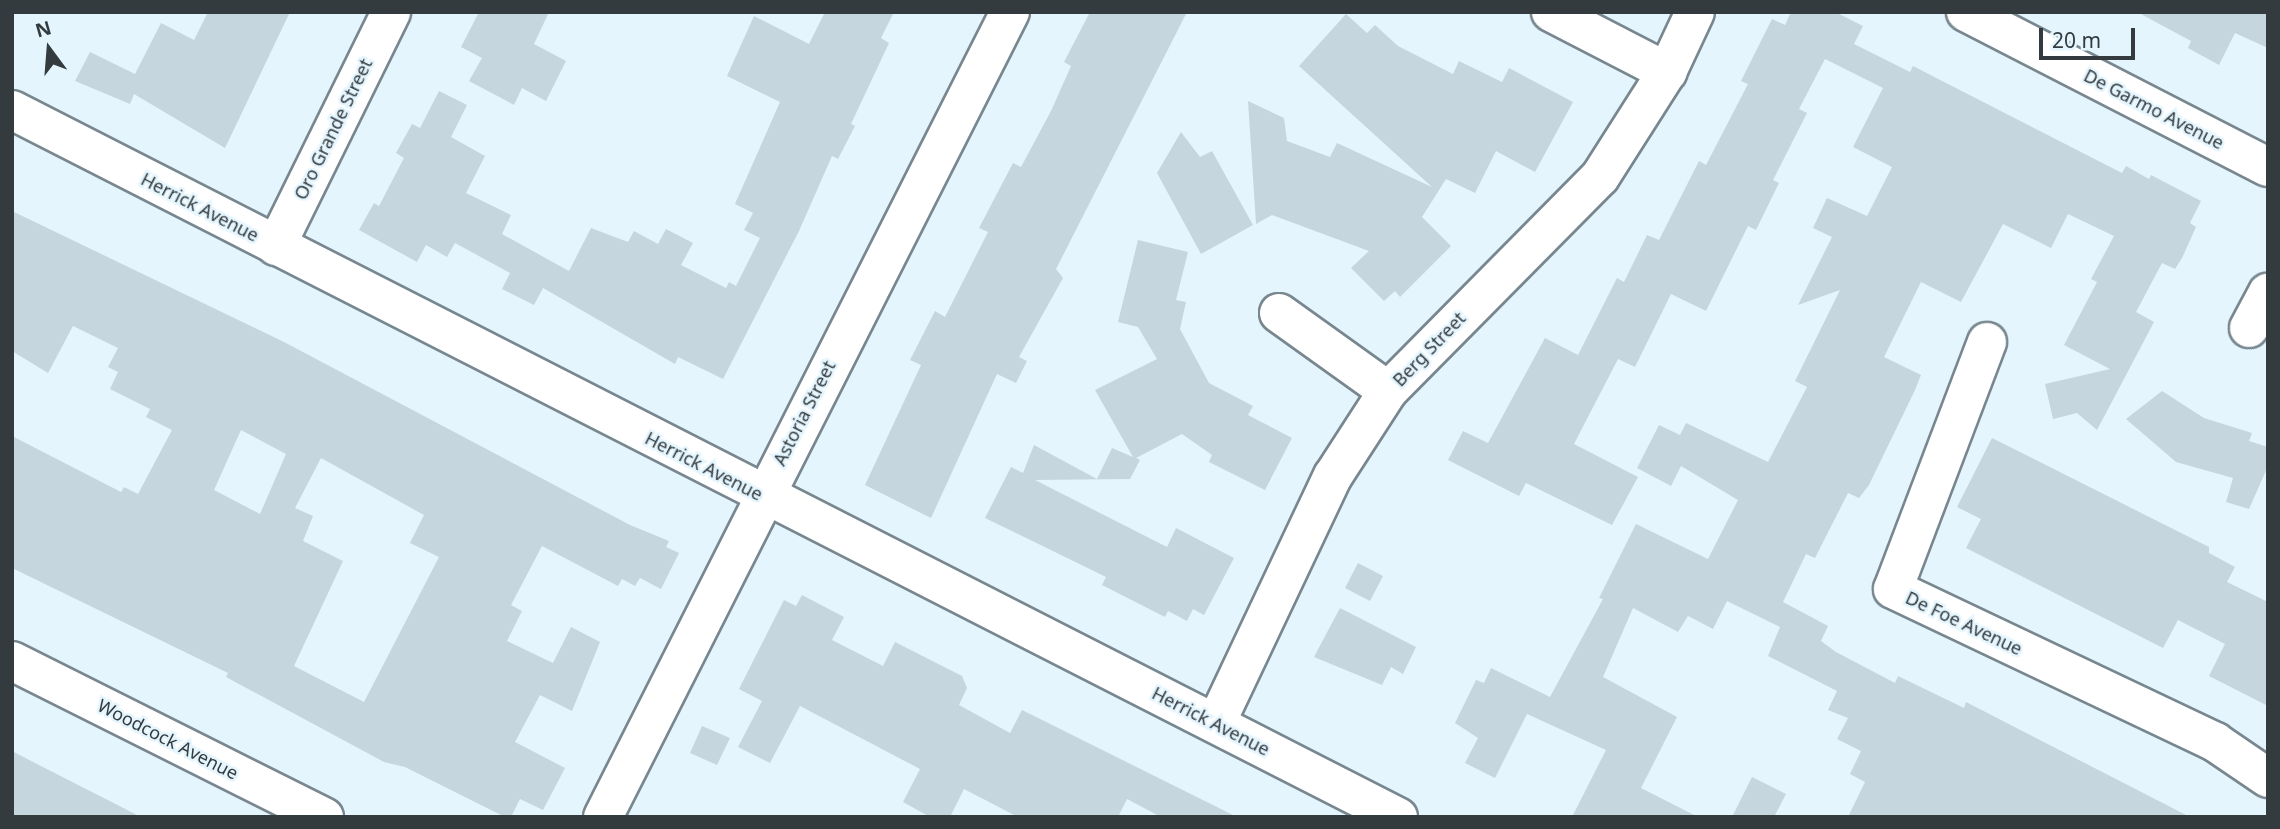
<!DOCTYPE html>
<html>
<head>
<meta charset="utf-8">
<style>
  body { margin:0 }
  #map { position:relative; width:2280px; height:829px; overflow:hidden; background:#e4f5fe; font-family:"Noto Sans",sans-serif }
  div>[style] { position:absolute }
  .building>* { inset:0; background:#c5d6de }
  .roads { filter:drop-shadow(2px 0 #78878f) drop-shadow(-2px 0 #78878f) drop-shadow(0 2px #78878f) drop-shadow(0 -2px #78878f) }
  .minor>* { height:38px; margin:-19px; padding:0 19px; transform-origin:19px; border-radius:19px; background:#fff }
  span { translate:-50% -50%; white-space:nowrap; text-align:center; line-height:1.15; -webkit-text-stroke:5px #e4f5fe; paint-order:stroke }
  .street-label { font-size:18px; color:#343b3f }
  .frame { position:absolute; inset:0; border:14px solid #343b3f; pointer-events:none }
  .north { position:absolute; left:14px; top:14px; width:70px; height:70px; -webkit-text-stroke:5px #e4f5fe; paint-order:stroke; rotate:344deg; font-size:19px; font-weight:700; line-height:28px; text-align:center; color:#343b3f }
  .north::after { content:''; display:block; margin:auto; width:24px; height:32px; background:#343b3f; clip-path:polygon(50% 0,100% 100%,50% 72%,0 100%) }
  .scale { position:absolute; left:2039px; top:28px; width:96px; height:32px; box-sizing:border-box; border:4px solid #343b3f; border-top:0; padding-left:9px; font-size:21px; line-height:24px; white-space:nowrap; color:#343b3f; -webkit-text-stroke:5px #e4f5fe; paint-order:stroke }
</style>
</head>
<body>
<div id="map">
  <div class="building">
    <div style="clip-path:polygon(208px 12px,290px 12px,225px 148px,134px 94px,130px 104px,75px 81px,90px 52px,135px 74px,161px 23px,194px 40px)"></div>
    <div style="clip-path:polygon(479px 12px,549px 12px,534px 44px,566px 61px,546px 101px,522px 88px,514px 105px,469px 81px,482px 58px,461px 47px)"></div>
    <div style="clip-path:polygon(825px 12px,894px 12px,881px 38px,889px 43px,851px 124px,855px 126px,838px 159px,832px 156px,799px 231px,723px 379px,678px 357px,675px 364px,543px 288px,534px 305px,502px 289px,510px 273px,455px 243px,447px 257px,426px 245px,417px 262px,359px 230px,374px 203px,379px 206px,404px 158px,396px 153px,412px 124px,420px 128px,439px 91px,467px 105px,451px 137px,485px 156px,466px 193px,511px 215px,502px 234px,569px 271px,591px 228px,628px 242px,634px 231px,658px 244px,666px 229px,693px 243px,681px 265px,726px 288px,729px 282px,736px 286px,760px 238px,744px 230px,753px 213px,735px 204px,780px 102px,727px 76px,754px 16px,809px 44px)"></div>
    <div style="clip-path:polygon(1090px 12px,1187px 12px,1056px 269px,1063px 278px,1019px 357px,1027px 361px,1016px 383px,997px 374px,931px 518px,865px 485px,921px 365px,910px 360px,935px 311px,945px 317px,988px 232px,979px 228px,1013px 163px,1021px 167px,1051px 111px,1071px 66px,1064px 62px)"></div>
    <div style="clip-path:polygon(1791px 12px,1835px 12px,1863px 26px,1854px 44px,1910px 72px,1913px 66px,2122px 173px,2126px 166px,2149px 179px,2151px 175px,2201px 201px,2190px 223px,2196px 227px,2182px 258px,2175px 269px,2162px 263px,2136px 312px,2154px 322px,2097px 430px,2077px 413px,2053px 419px,2045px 384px,2110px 369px,2064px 345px,2097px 282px,2091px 279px,2114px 236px,2068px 214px,2051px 248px,2003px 224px,1961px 302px,1921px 282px,1884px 357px,1921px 375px,1915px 390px,1869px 485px,1859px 498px,1848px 493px,1815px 558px,1806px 554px,1783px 602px,1828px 626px,1821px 641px,1836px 652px,1895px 683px,1898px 676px,1964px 708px,1966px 702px,2190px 817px,1848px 817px,1865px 782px,1850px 774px,1861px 751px,1837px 739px,1848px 718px,1828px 710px,1837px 691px,1768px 656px,1780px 627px,1727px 601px,1713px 629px,1688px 616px,1678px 632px,1633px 608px,1603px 677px,1677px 717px,1641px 788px,1698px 817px,1572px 817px,1606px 750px,1527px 714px,1495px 778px,1465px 763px,1478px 738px,1455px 723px,1476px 680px,1484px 683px,1491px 668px,1550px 697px,1603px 599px,1599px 598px,1636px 524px,1708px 559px,1738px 500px,1681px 466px,1671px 486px,1637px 468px,1659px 425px,1680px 435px,1686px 423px,1768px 462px,1807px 387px,1795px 381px,1840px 290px,1798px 305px,1832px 237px,1813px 228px,1827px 198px,1867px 216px,1892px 167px,1853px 147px,1883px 88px,1825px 59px,1799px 109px,1807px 113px,1773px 180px,1779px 183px,1756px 230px,1748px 226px,1706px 311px,1671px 294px,1635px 367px,1618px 359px,1574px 444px,1638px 477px,1612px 525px,1526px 483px,1519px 496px,1448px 460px,1463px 431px,1488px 443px,1545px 338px,1578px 355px,1617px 278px,1624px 282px,1647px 235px,1659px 240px,1699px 161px,1706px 165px,1748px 84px,1741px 81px,1772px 19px,1785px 25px)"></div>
    <div style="clip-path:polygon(2137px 12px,2268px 12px,2268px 48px,2235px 33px,2219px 65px,2188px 48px,2191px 41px)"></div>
    <div style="clip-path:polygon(1346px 14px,1367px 33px,1375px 25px,1398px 46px,1453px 74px,1459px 61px,1502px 82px,1509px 68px,1573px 102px,1535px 172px,1496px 151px,1475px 193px,1446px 179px,1422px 217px,1451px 246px,1400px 297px,1395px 291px,1384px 301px,1351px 268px,1369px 251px,1272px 215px,1256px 224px,1248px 101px,1284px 118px,1287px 141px,1330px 157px,1337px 143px,1432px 187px,1299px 66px)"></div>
    <div style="clip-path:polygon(1181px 132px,1200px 157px,1212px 151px,1253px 225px,1201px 254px,1157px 173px)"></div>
    <div style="clip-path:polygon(evenodd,12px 211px,284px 342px,630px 525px,669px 541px,666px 547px,679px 553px,661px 589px,640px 578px,635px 586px,622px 579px,618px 586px,542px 546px,511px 605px,522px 611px,507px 641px,553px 663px,571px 627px,600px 642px,572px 711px,540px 695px,515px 742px,565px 768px,543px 810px,520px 799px,511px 817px,505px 817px,405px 767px,384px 762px,226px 677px,228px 673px,12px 568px,12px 436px,121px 492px,124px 487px,138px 494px,172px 430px,146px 417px,150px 409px,110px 389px,118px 372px,108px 367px,118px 348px,73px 326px,48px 373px,12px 351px,12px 211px,241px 430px,286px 454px,260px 514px,214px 490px,241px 430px,12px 211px,321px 458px,424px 515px,410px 543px,439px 557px,364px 702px,294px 666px,343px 561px,303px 541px,313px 516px,295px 508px,321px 458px)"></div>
    <div style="clip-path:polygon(1138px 240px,1188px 252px,1176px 300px,1186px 302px,1180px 329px,1209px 383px,1253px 406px,1248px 415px,1292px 438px,1265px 490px,1209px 462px,1212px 455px,1182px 434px,1136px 458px,1140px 460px,1130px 479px,1035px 480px,1167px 547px,1176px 528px,1234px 558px,1204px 615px,1193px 609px,1187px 621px,1168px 611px,1165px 617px,1102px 585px,1106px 577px,985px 518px,1011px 467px,1023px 473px,1034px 445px,1097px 479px,1112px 448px,1133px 457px,1095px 390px,1157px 359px,1138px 327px,1118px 322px)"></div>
    <div style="clip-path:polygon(2162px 391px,2204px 418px,2252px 433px,2249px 441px,2268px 447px,2268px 466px,2249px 509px,2226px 502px,2233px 478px,2176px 462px,2126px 419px)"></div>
    <div style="clip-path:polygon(1992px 438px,2209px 547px,2209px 553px,2235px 567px,2227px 582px,2268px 602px,2268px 706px,2209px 676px,2225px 644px,2178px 620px,2163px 648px,1966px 548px,1981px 519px,1957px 507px)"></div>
    <div style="clip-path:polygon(1358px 563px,1383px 576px,1370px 601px,1345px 588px)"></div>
    <div style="clip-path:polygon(802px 595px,844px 617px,832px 640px,883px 666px,895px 642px,962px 676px,967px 688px,959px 705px,1010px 733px,1022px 710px,1237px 817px,1161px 817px,1127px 799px,1118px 817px,1018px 817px,964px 789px,950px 817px,930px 817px,903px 802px,920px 769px,800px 706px,770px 763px,738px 747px,762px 701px,739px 689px,784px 600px,796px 606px)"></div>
    <div style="clip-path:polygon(1340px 608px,1416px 647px,1403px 674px,1391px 667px,1382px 685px,1314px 657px)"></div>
    <div style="clip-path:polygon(702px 726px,730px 738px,717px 765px,690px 753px)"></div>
    <div style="clip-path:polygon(12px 751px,37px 764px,141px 817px,12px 817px)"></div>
    <div style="clip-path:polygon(1752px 777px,1786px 794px,1774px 817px,1732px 817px)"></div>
  </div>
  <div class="roads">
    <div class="minor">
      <div style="left:1551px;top:12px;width:131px;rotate:27.3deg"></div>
      <div style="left:1966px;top:12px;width:339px;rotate:27.2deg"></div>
      <div style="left:12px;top:110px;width:1556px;rotate:27.03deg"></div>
      <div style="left:276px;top:246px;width:261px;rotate:-63.8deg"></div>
      <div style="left:1279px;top:313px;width:134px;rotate:35.6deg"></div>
      <div style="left:2249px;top:328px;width:40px;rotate:-62deg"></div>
      <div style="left:1987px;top:342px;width:264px;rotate:110.8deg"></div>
      <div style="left:1893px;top:589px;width:357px;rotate:25.4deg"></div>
      <div style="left:2215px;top:742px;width:64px;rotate:34.2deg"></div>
      <div style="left:12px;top:661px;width:349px;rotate:26.6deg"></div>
      <div style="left:1216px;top:723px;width:273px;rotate:-64.7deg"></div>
      <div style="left:1333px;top:476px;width:101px;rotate:-57.1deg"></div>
      <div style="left:1388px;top:391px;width:301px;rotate:-45.3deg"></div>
      <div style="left:1600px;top:177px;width:125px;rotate:-57.5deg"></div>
      <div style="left:1667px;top:72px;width:66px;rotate:-65deg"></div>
      <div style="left:603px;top:817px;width:902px;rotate:-63.18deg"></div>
    </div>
  </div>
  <div class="street-label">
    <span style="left:2154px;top:109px;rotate:27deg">De Garmo Avenue</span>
    <span style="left:333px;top:129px;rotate:-64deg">Oro Grande Street</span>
    <span style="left:200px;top:207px;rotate:27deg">Herrick Avenue</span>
    <span style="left:1429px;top:349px;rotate:-46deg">Berg Street</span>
    <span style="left:804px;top:413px;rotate:-63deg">Astoria Street</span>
    <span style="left:704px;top:466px;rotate:27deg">Herrick Avenue</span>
    <span style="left:1964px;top:623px;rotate:25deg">De Foe Avenue</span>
    <span style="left:1211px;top:721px;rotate:27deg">Herrick Avenue</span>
    <span style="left:168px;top:739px;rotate:27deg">Woodcock Avenue</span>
  </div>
  <div class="frame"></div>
  <div class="north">N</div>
  <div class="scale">20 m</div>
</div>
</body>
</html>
